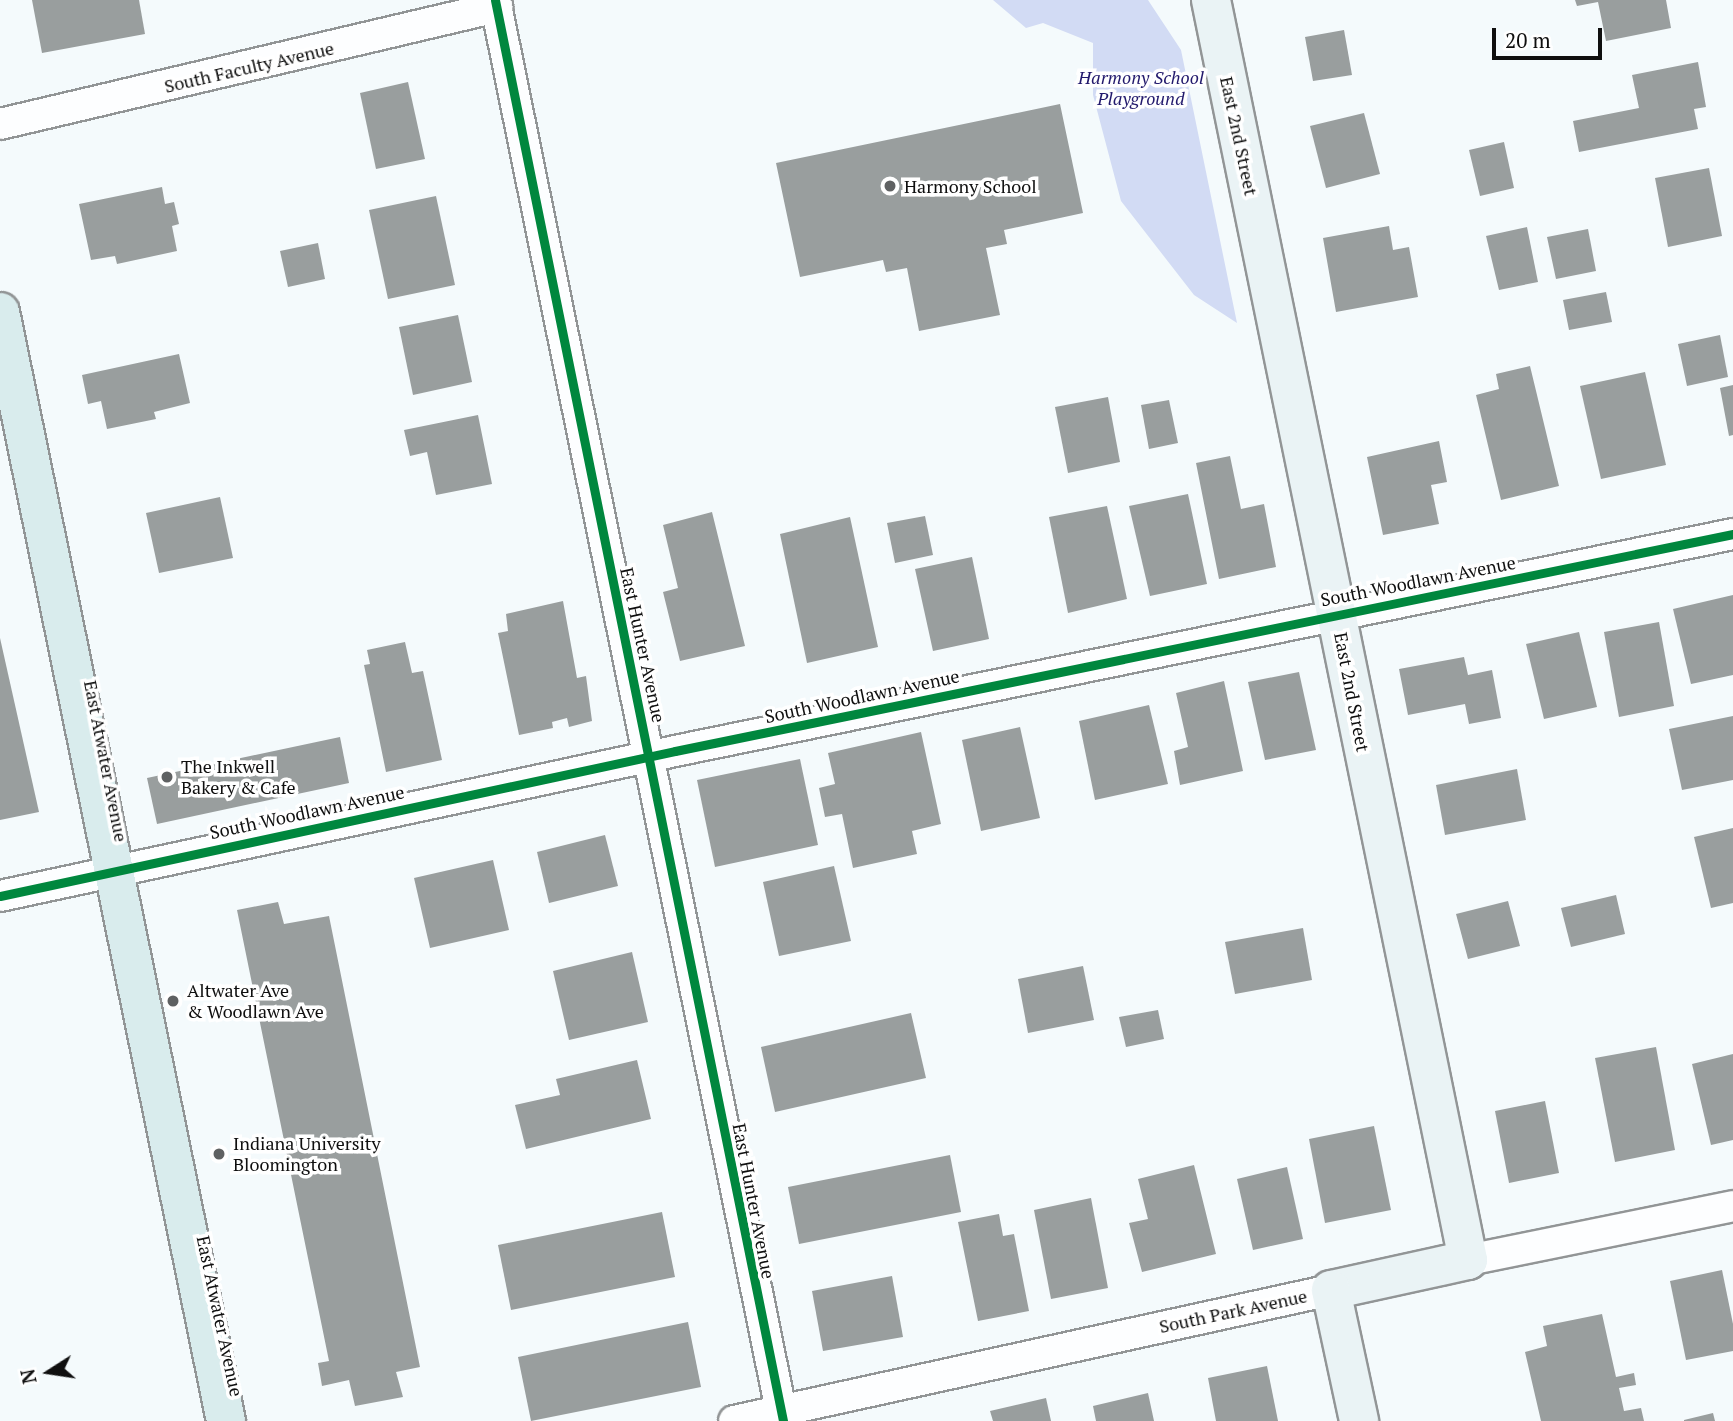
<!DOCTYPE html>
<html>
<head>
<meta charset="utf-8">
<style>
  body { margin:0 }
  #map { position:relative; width:1733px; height:1421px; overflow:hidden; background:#f4fafc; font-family:"PT Serif",serif }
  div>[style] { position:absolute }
  .green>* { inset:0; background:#d2dbf4 }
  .building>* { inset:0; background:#999e9e }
  .roads { filter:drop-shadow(2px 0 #929596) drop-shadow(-2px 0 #929596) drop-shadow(0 2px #929596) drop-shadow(0 -2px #929596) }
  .street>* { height:30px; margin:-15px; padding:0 15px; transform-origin:15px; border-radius:15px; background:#fdfeff }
  .secondary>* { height:38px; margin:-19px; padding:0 19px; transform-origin:19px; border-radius:19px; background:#eaf3f5 }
  .primary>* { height:38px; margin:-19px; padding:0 19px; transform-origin:19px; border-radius:19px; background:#d9eced }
  .cycleway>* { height:9px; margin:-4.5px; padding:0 4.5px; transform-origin:4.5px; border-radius:4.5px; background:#00873e }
  .dots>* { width:19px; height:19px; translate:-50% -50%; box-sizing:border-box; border:4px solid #fff; border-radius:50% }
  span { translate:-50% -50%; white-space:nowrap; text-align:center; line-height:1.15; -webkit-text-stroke:7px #fff; paint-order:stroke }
  .street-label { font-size:18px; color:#0f0f0f }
  .park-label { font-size:18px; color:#22196c; font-style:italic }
  .poi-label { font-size:18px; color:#0f0f0f }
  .left { translate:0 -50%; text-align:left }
  .north { position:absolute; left:14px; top:1337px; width:70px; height:70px; -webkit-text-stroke:5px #fff; paint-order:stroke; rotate:258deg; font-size:19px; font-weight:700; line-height:28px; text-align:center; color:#0f0f0f }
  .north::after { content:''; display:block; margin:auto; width:24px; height:32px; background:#0f0f0f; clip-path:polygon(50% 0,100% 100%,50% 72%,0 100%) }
  .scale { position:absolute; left:1492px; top:28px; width:110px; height:32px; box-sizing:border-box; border:4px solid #0f0f0f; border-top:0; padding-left:9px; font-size:21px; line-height:24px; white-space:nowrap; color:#0f0f0f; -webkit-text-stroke:5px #fff; paint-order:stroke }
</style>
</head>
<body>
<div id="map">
  <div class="green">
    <div style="clip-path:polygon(993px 0,1148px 0,1181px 50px,1237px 323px,1194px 295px,1121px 201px,1093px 95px,1093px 43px,1043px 23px,1026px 28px)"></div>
  </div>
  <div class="building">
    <div style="clip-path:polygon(32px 0,139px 0,145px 34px,42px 53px)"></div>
    <div style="clip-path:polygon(1575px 0,1666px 0,1671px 28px,1606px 41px,1598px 2px,1577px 6px)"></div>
    <div style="clip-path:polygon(1344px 30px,1352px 75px,1313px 81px,1305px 37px)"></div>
    <div style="clip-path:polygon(1698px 62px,1706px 107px,1694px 109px,1698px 129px,1579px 152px,1573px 121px,1639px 108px,1632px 75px)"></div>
    <div style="clip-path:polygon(408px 82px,425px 159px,376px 169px,360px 93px)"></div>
    <div style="clip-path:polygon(1060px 104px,1083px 213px,1004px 230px,1007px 244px,986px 248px,1000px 315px,919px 331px,907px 268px,886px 272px,883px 260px,800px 277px,776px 163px)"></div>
    <div style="clip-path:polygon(1364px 113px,1380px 174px,1326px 188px,1310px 126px)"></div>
    <div style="clip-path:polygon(1504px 142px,1514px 188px,1480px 196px,1469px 150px)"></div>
    <div style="clip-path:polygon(1709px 168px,1722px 236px,1668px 247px,1655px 178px)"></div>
    <div style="clip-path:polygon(162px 187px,165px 204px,174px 202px,179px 224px,172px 226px,177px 251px,117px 264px,115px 256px,91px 260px,79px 204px)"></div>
    <div style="clip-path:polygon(436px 196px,455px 285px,388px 299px,369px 210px)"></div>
    <div style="clip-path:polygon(1389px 226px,1393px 250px,1409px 247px,1418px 297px,1336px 312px,1323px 238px)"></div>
    <div style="clip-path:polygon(1527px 227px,1538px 282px,1499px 290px,1486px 236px)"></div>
    <div style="clip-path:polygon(1588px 229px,1596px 271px,1556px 279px,1547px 237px)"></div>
    <div style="clip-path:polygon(318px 243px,325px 279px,288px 287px,280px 251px)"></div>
    <div style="clip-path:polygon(1606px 292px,1612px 322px,1569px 330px,1563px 300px)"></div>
    <div style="clip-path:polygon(458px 315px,472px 382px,413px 395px,399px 327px)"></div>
    <div style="clip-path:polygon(1720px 335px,1728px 377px,1687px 386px,1678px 344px)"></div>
    <div style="clip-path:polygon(179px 354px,190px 403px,154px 412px,156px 419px,107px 429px,101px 401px,88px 404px,82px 375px)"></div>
    <div style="clip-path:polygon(1530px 366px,1559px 486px,1501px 500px,1476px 395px,1499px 389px,1496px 374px)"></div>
    <div style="clip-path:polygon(1645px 372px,1666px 465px,1601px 479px,1580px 386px)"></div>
    <div style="clip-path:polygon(1733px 385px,1733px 435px,1729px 436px,1720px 388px)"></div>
    <div style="clip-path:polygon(1108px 397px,1120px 462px,1068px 473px,1055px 407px)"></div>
    <div style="clip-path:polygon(1169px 400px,1178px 443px,1149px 449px,1141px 405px)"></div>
    <div style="clip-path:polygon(478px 415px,492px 484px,436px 495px,427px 452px,410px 456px,404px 430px)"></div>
    <div style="clip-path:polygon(1439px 441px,1447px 482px,1431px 485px,1439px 524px,1383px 535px,1367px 457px)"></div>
    <div style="clip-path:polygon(1230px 456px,1241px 509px,1264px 504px,1276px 567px,1219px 579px,1196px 463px)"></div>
    <div style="clip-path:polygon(1188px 494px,1207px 584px,1150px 596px,1129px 506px)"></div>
    <div style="clip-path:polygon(220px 497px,233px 558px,159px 573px,146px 513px)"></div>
    <div style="clip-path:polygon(1107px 506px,1127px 599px,1068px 613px,1049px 517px)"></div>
    <div style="clip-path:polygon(712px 512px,745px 646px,680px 661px,663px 592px,678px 588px,663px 525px)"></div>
    <div style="clip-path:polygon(925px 516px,933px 555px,895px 563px,887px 523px)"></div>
    <div style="clip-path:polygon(850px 517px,878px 647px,807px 663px,780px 534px)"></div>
    <div style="clip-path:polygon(972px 557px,989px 639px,933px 651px,915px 569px)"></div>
    <div style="clip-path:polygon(1733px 595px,1733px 675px,1691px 684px,1673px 609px)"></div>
    <div style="clip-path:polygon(563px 601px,577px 678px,586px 676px,592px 721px,569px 727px,567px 718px,552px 722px,553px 728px,519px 735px,498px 633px,508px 631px,506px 614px)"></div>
    <div style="clip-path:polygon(1659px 622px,1674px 706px,1619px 717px,1604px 632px)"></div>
    <div style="clip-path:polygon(1579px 632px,1597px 707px,1544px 719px,1526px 644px)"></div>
    <div style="clip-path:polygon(0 638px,39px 812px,0 820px)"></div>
    <div style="clip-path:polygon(405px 642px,412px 673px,423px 671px,442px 760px,386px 772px,364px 665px,370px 664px,367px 650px)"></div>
    <div style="clip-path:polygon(1464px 657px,1468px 675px,1492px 670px,1501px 718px,1469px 724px,1465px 704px,1408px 715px,1399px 669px)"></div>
    <div style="clip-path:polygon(1299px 672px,1316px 750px,1265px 760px,1248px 682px)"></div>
    <div style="clip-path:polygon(1224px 681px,1243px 771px,1180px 785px,1174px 751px,1188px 747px,1176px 693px)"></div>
    <div style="clip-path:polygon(1149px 705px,1168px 784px,1095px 800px,1079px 721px)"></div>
    <div style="clip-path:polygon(1733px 716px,1733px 780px,1682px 790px,1669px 729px)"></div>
    <div style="clip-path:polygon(1020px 727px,1040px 818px,981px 831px,962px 740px)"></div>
    <div style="clip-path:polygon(921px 732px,941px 824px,912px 831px,917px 854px,853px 868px,842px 814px,825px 817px,819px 788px,835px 784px,828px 753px)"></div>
    <div style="clip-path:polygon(340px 737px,349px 783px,157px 824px,147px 778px)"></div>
    <div style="clip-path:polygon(800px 759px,818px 845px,715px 867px,697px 780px)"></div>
    <div style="clip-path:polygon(1517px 769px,1526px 820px,1445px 835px,1436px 785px)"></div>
    <div style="clip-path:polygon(1733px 828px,1733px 903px,1711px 908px,1694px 837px)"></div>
    <div style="clip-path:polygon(605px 835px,618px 886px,549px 903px,537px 852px)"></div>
    <div style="clip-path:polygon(493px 860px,509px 930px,430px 948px,414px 878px)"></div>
    <div style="clip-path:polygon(834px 866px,851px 941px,779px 956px,763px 882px)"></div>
    <div style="clip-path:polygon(1616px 895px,1625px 934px,1571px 947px,1561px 908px)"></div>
    <div style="clip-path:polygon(1508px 901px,1520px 946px,1468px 959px,1456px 914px)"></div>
    <div style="clip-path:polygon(278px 902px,284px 924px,329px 916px,420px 1367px,396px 1372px,403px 1397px,355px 1406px,349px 1380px,322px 1386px,318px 1363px,329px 1361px,237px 910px)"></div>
    <div style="clip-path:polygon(1303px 928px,1312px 980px,1235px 994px,1225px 942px)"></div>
    <div style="clip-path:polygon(632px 952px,648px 1022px,569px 1040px,553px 971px)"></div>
    <div style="clip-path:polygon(1083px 966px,1094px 1020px,1028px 1033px,1018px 979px)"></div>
    <div style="clip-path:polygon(1158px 1010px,1164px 1039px,1126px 1047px,1119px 1017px)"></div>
    <div style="clip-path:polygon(911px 1013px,926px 1078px,775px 1112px,761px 1047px)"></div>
    <div style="clip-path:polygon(1656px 1047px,1675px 1150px,1615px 1162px,1595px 1058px)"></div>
    <div style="clip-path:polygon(1733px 1054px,1733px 1140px,1711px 1145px,1692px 1064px)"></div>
    <div style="clip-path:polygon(637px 1060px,651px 1119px,526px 1149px,515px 1105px,560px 1095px,556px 1079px)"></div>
    <div style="clip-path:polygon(1545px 1101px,1559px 1173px,1509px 1183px,1495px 1111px)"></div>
    <div style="clip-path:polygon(1374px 1126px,1391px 1210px,1325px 1223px,1309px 1139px)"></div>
    <div style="clip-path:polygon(950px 1155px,961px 1212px,799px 1244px,788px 1187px)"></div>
    <div style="clip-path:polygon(1194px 1165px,1216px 1254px,1142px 1272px,1129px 1223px,1148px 1219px,1138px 1179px)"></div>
    <div style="clip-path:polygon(1287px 1167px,1303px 1239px,1253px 1250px,1237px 1179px)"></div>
    <div style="clip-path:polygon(1091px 1198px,1108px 1288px,1051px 1299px,1034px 1210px)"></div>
    <div style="clip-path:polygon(662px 1212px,675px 1277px,511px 1310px,498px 1245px)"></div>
    <div style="clip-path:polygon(999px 1214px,1003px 1236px,1014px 1234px,1029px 1311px,978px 1321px,958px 1222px)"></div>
    <div style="clip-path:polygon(1722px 1270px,1733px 1324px,1733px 1351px,1686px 1360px,1670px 1281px)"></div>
    <div style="clip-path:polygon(892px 1276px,903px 1337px,823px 1351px,812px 1291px)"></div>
    <div style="clip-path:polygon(1602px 1314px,1616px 1377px,1634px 1373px,1636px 1385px,1619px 1388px,1624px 1411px,1641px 1408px,1644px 1421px,1541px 1421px,1525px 1352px,1547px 1346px,1543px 1326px)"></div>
    <div style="clip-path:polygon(688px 1322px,701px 1387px,531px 1421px,518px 1357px)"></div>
    <div style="clip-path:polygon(1267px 1366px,1278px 1421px,1216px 1421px,1208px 1378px)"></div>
    <div style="clip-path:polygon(1148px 1393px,1154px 1421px,1096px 1421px,1093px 1406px)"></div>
    <div style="clip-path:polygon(1046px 1398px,1051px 1421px,993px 1421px,990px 1411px)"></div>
    <div style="clip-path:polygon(1713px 1413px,1715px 1421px,1684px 1421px,1684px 1420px)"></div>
  </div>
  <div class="roads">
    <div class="street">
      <div style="left:495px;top:0;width:1450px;rotate:78.54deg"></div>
      <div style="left:0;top:124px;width:511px;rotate:-13.25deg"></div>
      <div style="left:0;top:896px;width:690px;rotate:-12.12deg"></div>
      <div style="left:675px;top:751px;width:1080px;rotate:-11.59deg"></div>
      <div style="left:1468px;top:1260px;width:270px;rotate:-11.5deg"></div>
      <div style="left:734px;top:1421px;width:611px;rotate:-12.38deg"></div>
    </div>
    <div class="secondary">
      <div style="left:1211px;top:0;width:1286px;rotate:78.47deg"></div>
      <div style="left:1468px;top:1260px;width:140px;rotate:167.6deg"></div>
      <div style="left:1331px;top:1290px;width:134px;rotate:77.9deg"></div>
    </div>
    <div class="primary">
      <div style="left:0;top:312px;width:1132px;rotate:78.48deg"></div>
    </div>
  </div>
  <div class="cycleway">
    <div style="left:495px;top:0;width:1450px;rotate:78.54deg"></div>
    <div style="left:0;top:896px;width:690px;rotate:-12.12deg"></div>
    <div style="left:675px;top:751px;width:1080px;rotate:-11.59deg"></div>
  </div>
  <div class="dots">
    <div style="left:890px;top:186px;background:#5f6162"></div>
    <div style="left:167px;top:777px;background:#5f6162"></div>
    <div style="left:173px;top:1001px;background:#5f6162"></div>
    <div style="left:219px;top:1154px;background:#5f6162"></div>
  </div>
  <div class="street-label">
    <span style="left:249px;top:67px;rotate:-13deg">South Faculty Avenue</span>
    <span style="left:1239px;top:136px;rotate:78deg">East 2nd Street</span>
    <span style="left:1418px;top:581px;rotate:-11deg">South Woodlawn Avenue</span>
    <span style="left:643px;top:645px;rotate:78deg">East Hunter Avenue</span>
    <span style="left:1352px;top:692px;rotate:79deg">East 2nd Street</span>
    <span style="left:862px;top:696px;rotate:-12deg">South Woodlawn Avenue</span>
    <span style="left:106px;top:761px;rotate:79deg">East Atwater Avenue</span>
    <span style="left:307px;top:812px;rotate:-12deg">South Woodlawn Avenue</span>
    <span style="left:754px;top:1201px;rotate:79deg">East Hunter Avenue</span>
    <span style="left:1233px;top:1311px;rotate:-12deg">South Park Avenue</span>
    <span style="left:220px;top:1316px;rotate:78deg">East Atwater Avenue</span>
  </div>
  <div class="park-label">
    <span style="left:1141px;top:88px">Harmony School<br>Playground</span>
  </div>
  <div class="poi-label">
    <span class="left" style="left:904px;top:186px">Harmony School</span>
    <span class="left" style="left:181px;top:777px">The Inkwell<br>Bakery &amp; Cafe</span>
    <span class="left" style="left:187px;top:1001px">Altwater Ave<br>&amp; Woodlawn Ave</span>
    <span class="left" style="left:233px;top:1154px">Indiana University<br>Bloomington</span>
  </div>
  <div class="north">N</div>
  <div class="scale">20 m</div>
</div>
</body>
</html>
